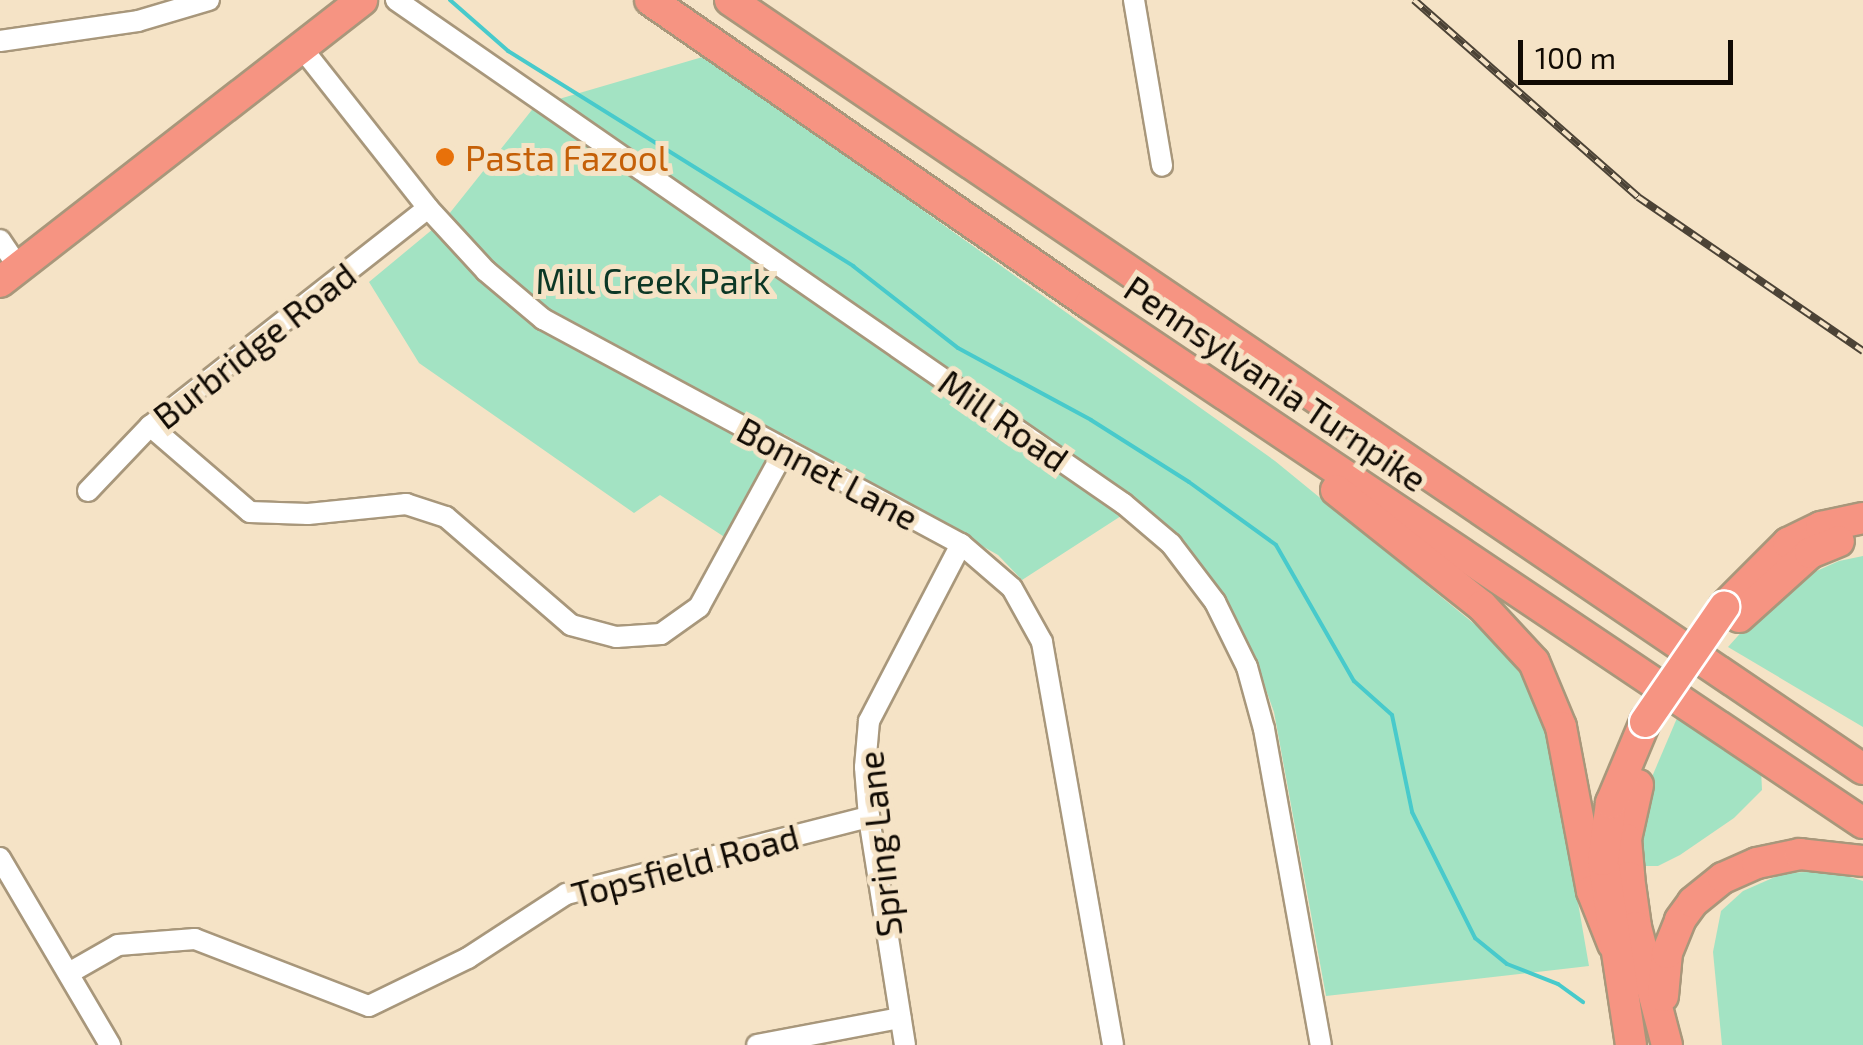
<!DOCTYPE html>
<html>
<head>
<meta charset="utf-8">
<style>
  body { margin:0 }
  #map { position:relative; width:1863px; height:1045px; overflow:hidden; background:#f5e3c6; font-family:"Exo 2",sans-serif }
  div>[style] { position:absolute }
  .green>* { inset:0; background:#a3e3c3 }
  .stream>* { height:4px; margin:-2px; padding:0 2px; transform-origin:2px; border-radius:2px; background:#48cacb }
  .roads { filter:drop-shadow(2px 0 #a8977b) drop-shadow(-2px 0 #a8977b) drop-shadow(0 2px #a8977b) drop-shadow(0 -2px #a8977b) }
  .minor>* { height:20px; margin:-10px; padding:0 10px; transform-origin:10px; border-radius:10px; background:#fff }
  .highway>* { height:30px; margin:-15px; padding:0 15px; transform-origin:15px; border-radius:15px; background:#f69482 }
  .rail>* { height:8px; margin-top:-4px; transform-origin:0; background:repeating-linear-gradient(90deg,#f5e3c6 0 11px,#4c4336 0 22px); box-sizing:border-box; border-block:2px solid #4c4336 }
  .bridges { filter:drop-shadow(2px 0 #fff) drop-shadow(-2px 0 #fff) drop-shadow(0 2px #fff) drop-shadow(0 -2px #fff) }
  .highway-bridge>* { height:30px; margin:-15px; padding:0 15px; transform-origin:15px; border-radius:15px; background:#f69482 }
  .dots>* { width:28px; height:28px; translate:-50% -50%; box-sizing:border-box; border:5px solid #f5e3c6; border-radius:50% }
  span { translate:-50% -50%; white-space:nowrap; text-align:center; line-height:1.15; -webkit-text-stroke:10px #f5e3c6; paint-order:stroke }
  .food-label { font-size:35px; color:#c56008 }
  .left { translate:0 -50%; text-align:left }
  .park-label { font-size:35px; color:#0b3725 }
  .street-label { font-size:35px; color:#100a03 }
  .scale { position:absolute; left:1518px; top:40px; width:215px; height:45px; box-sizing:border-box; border:5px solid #100a03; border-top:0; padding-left:12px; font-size:30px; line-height:35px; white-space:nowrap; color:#100a03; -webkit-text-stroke:8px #f5e3c6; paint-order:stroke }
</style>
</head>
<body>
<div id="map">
  <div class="green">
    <div style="clip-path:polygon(706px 56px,1275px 461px,1500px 645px,1533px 692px,1553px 758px,1589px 966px,1326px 996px,1274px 712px,1256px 662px,1216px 589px,1138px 505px,1022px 580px,998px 555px,784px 434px,726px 538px,660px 495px,634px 513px,419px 363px,369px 282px,445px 219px,535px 106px)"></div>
    <div style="clip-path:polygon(1863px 556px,1863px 727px,1728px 647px,1771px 599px,1803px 577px,1839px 561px)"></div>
    <div style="clip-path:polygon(1680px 711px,1761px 769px,1762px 790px,1734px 818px,1680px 855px,1658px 866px,1642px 866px,1640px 805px)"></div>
    <div style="clip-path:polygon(1830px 871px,1863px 881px,1863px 1045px,1722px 1045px,1713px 952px,1721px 911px,1743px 891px,1784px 873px)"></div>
  </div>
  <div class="stream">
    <div style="left:450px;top:0;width:77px;rotate:41.3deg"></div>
    <div style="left:508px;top:51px;width:407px;rotate:31.9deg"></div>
    <div style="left:853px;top:266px;width:133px;rotate:38deg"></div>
    <div style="left:958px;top:348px;width:151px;rotate:28.4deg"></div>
    <div style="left:1091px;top:420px;width:116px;rotate:32.3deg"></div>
    <div style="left:1189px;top:482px;width:107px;rotate:35.9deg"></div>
    <div style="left:1276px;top:545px;width:157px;rotate:60.2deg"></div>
    <div style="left:1354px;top:681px;width:51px;rotate:41.8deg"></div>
    <div style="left:1392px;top:715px;width:99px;rotate:78.3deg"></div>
    <div style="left:1412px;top:812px;width:141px;rotate:63.4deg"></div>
    <div style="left:1475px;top:938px;width:41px;rotate:39.1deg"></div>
    <div style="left:1507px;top:964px;width:55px;rotate:21.4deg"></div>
    <div style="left:1558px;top:984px;width:31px;rotate:36deg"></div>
  </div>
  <div class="roads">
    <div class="minor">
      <div style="left:396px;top:0;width:885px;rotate:34.7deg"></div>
      <div style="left:1124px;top:504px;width:62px;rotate:40.4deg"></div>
      <div style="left:1171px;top:544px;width:73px;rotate:52.8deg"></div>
      <div style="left:1215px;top:602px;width:72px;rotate:63.8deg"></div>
      <div style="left:1247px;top:667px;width:64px;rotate:74.7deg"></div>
      <div style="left:1264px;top:729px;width:321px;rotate:79.8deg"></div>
      <div style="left:1134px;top:0;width:168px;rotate:80.4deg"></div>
      <div style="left:0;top:41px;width:139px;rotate:-8.2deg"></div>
      <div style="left:138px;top:21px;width:74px;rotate:-16.5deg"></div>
      <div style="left:301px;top:47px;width:205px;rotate:51.7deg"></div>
      <div style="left:428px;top:208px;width:86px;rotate:47.4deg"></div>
      <div style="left:486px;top:271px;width:75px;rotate:40.1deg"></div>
      <div style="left:543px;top:319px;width:475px;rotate:28.3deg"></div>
      <div style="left:961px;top:544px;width:67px;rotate:40.8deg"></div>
      <div style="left:1012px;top:588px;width:62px;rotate:60.9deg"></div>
      <div style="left:1042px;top:642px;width:409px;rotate:80deg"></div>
      <div style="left:0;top:240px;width:32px;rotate:56deg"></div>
      <div style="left:150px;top:426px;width:132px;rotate:40.7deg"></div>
      <div style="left:250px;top:512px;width:58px;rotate:2deg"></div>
      <div style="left:308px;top:514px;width:99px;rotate:-5.8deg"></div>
      <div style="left:406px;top:504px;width:42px;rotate:18deg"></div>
      <div style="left:446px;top:517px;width:165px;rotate:40.8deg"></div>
      <div style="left:571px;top:625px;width:47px;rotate:14.9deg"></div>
      <div style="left:616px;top:637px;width:45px;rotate:-3.8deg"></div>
      <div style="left:661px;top:634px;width:47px;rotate:-35.4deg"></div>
      <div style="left:699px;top:607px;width:178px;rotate:-61.4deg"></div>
      <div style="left:88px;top:491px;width:90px;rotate:-46.4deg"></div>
      <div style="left:150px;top:426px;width:353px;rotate:-38.1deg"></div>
      <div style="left:0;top:858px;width:217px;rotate:59.5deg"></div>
      <div style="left:69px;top:973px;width:56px;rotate:-29.7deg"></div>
      <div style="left:118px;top:945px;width:77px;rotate:-4.5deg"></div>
      <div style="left:195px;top:939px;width:186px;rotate:21.1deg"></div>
      <div style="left:369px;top:1006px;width:110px;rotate:-25.9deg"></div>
      <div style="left:468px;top:958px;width:117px;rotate:-33.1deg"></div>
      <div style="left:566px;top:894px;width:313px;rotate:-14.3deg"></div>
      <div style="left:757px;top:1045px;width:146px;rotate:-10.7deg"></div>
      <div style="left:905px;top:1045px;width:231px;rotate:-99deg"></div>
      <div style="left:869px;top:817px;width:50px;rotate:-94.6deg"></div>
      <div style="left:865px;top:767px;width:46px;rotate:-85deg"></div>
      <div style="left:869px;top:721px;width:199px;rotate:-62.5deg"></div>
    </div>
    <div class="highway">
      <div style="left:650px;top:0;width:535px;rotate:34.64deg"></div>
      <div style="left:1090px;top:304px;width:931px;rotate:33.88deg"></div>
      <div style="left:730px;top:0;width:1369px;rotate:34.17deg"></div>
      <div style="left:0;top:282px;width:459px;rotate:-37.9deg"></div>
      <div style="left:1336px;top:490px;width:186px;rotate:38.5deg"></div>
      <div style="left:1482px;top:606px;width:76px;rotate:47.1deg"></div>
      <div style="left:1534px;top:662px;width:70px;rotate:67.4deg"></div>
      <div style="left:1561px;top:727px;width:167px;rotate:79.3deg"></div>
      <div style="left:1592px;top:891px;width:57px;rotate:68.4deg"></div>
      <div style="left:1724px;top:607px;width:91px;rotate:-45deg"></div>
      <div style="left:1788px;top:543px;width:37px;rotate:-26deg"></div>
      <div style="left:1821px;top:527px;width:43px;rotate:-12.1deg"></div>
      <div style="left:1739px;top:617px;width:96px;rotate:-42deg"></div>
      <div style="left:1810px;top:553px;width:31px;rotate:-22deg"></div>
      <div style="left:1638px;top:785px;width:55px;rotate:102.5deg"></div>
      <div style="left:1626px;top:839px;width:38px;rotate:85deg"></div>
      <div style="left:1629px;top:877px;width:50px;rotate:82deg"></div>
      <div style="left:1636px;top:927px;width:122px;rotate:75.3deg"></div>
      <div style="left:1663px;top:996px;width:43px;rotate:-84.7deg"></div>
      <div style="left:1667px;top:953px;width:35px;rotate:-68deg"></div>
      <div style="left:1680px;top:920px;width:22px;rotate:-54deg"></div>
      <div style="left:1693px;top:902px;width:38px;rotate:-39deg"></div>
      <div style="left:1723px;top:878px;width:37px;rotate:-24deg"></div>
      <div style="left:1757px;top:863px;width:44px;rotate:-11.8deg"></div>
      <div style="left:1800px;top:854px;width:63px;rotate:6.3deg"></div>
      <div style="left:1631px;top:1045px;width:187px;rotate:-98.6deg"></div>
      <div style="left:1603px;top:860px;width:58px;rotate:-82deg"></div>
      <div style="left:1611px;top:803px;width:88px;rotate:-67.2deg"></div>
    </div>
  </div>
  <div class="rail">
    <div style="left:1414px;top:0;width:298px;rotate:41.3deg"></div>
    <div style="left:1638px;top:197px;width:273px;rotate:34.4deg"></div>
  </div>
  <div class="bridges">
    <div class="highway-bridge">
      <div style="left:1645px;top:722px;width:140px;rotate:-55.5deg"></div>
    </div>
  </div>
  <div class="dots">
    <div style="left:445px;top:157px;background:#e8710a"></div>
  </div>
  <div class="food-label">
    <span class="left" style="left:465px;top:157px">Pasta Fazool</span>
  </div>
  <div class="park-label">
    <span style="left:653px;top:280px">Mill Creek Park</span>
  </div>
  <div class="street-label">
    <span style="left:254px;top:345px;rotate:-38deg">Burbridge Road</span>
    <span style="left:1276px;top:383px;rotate:34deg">Pennsylvania Turnpike</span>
    <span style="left:1004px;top:420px;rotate:35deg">Mill Road</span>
    <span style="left:828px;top:473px;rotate:28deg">Bonnet Lane</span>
    <span style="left:879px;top:844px;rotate:-96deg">Spring Lane</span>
    <span style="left:685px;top:865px;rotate:-15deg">Topsfield Road</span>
  </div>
  <div class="scale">100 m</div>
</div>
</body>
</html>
